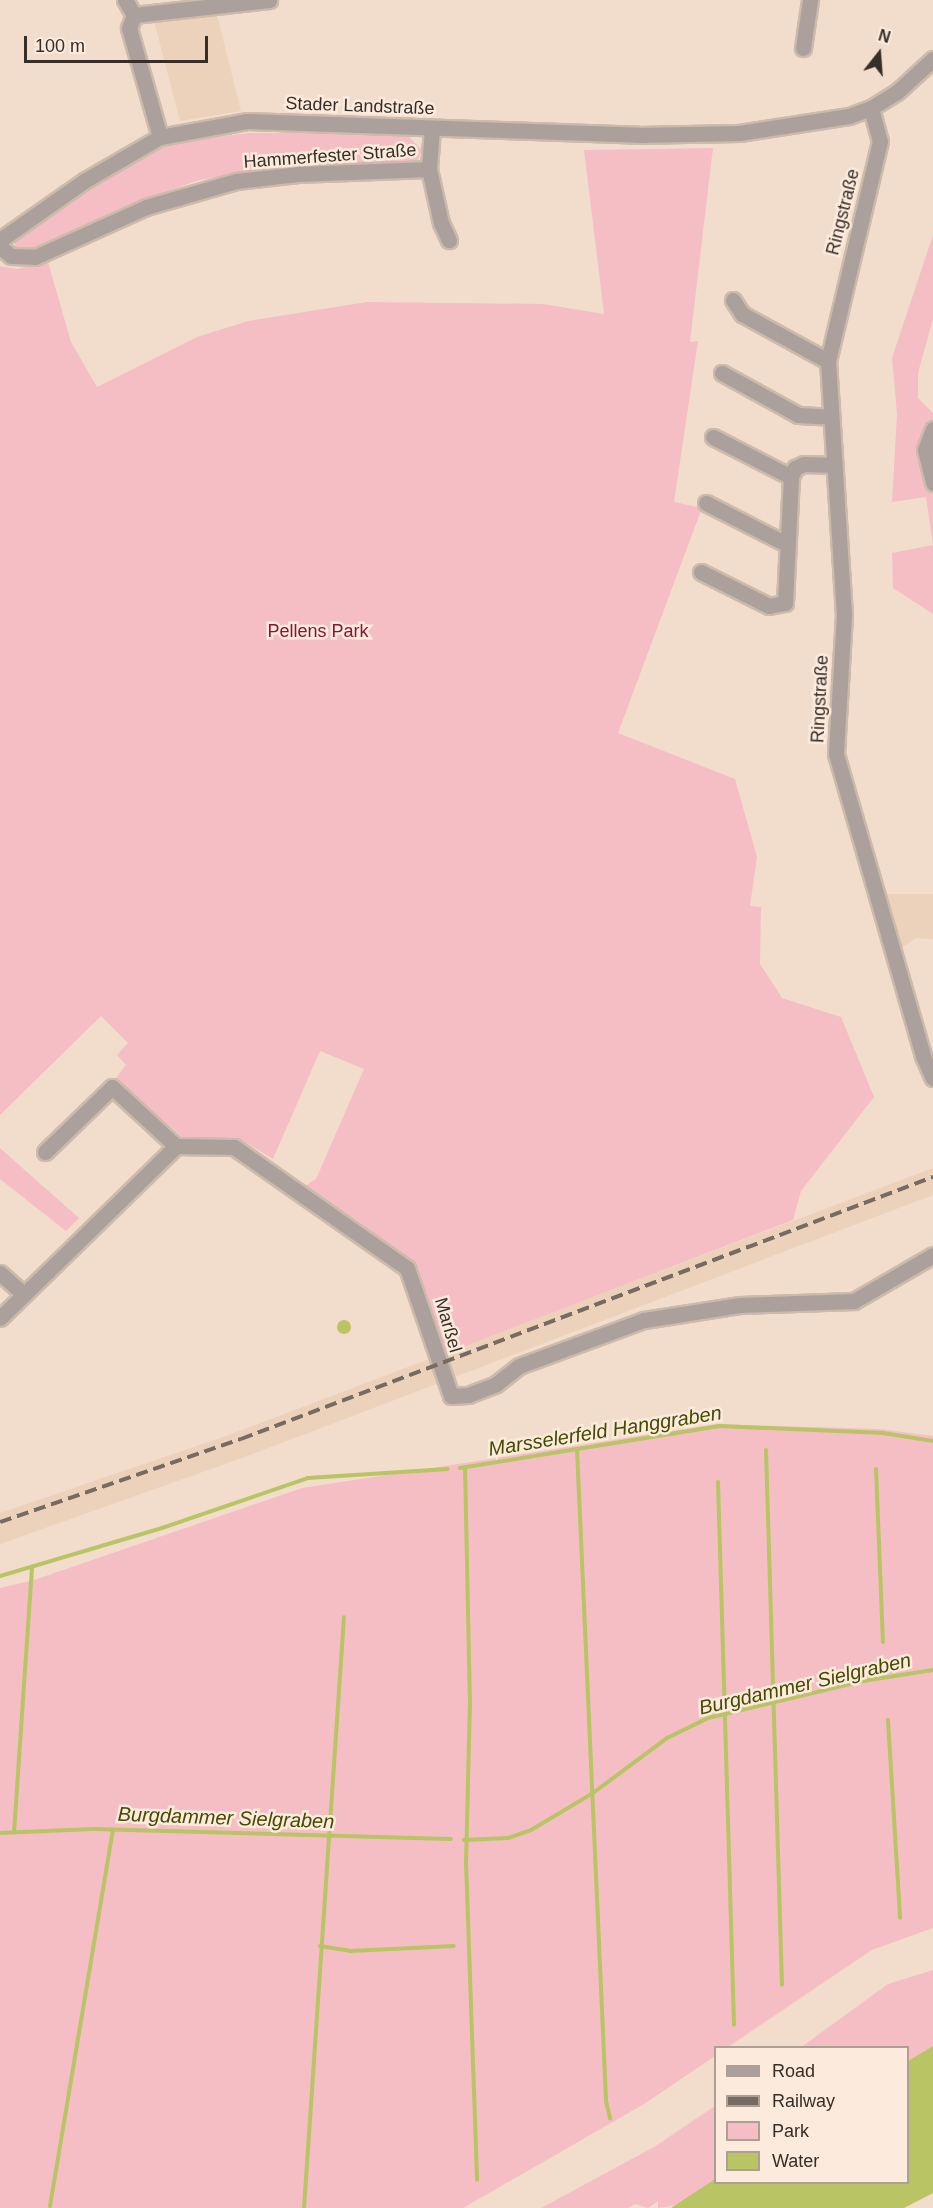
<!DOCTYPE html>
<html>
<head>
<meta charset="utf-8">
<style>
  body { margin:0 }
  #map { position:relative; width:933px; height:2208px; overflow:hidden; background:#f2ddcc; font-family:Arial,sans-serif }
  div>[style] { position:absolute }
  .built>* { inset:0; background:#ecd1bb }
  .green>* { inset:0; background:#f5bec5 }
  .water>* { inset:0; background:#b9c465 }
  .round { border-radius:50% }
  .stream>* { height:4px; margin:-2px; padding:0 2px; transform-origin:2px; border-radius:2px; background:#b9c465 }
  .roads { filter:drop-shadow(2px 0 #ccbaab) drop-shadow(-2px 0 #ccbaab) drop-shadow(0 2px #ccbaab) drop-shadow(0 -2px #ccbaab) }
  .minor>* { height:15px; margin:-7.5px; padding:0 7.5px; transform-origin:7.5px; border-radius:7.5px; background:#aca09d }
  .rail>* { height:4px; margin-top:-2px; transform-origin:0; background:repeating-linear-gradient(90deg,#776a60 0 12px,transparent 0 18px) }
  span { translate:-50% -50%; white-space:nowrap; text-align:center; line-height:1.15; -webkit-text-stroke:5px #fcebdd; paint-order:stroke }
  .street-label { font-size:18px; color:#362e27 }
  .park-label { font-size:18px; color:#881339 }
  .water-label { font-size:20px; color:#454b00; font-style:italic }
  .legend { position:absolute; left:714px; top:2046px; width:195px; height:138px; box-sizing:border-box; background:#fcebdd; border:2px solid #ad9f94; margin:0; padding:8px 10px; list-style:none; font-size:18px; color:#362e27 }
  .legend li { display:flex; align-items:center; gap:12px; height:30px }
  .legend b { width:30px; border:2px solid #ad9f94 }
  .north { position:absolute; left:849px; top:24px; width:60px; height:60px; -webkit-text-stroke:4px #fcebdd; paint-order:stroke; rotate:17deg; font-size:16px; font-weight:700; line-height:24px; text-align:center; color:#362e27 }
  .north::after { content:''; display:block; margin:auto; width:21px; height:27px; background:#362e27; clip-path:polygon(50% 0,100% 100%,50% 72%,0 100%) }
  .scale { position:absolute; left:24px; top:36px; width:184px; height:27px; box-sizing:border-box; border:3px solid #362e27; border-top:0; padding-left:8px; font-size:18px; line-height:21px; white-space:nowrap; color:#362e27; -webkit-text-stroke:4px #fcebdd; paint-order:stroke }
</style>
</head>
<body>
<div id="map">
  <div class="built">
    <div style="clip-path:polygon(216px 11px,241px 111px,180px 121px,154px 21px)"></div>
    <div style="clip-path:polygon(885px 894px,933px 894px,933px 939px,916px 938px,900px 949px)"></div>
    <div style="clip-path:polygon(933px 1168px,933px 1195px,245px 1457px,0 1544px,0 1513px,226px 1436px)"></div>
  </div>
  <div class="green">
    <div style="clip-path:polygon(248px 133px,405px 133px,422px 150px,418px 160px,411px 164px,291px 166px,199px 180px,124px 207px,22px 253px,15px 247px,15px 238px,138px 158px,175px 142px)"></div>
    <div style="clip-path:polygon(713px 148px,690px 342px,698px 341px,674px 502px,702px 508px,618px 733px,735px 779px,757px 857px,750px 906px,761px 907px,760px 964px,782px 998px,841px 1017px,874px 1097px,801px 1191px,793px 1220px,442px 1355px,410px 1265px,358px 1221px,302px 1188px,316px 1179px,364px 1069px,320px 1051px,273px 1159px,243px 1141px,189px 1143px,116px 1078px,126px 1065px,117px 1055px,128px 1043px,101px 1016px,0 1115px,0 266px,17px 269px,48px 262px,71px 342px,97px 387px,197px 337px,248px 321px,367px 302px,543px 304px,604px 314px,584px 150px)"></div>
    <div style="clip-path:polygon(933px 235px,933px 319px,918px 373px,918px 398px,933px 413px,933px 614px,893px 588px,892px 553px,933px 545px,926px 497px,892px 502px,897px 414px,892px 358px)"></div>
    <div style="clip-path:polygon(0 1148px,79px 1218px,66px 1231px,0 1179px)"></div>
    <div style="clip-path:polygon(717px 1424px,880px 1429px,933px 1436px,933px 1928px,872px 1950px,728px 2047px,716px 2048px,715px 2056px,644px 2104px,463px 2208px,0 2208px,0 1588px,34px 1580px,302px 1488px)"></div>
    <div style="clip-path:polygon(933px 1970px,933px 2046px,908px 2061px,908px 2048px,800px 2048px,888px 1984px)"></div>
    <div style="clip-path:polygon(715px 2106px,715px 2179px,677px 2205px,658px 2208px,658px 2201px,648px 2208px,635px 2204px,628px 2208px,541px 2208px,654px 2147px)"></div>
  </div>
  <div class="water">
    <div class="round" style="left:337px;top:1320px;width:14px;height:14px"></div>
    <div style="clip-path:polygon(933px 2046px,933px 2193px,904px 2208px,671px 2208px,715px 2179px,716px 2182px,908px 2182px,908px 2061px)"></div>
  </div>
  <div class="stream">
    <div style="left:577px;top:1449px;width:653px;rotate:87.45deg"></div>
    <div style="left:606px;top:2101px;width:18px;rotate:77deg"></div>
    <div style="left:766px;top:1450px;width:535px;rotate:88.29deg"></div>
    <div style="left:465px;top:1467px;width:233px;rotate:88.8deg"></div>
    <div style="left:470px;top:1700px;width:162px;rotate:91.4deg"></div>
    <div style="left:466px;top:1862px;width:318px;rotate:88deg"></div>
    <div style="left:460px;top:1468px;width:263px;rotate:-9.2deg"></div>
    <div style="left:720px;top:1426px;width:163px;rotate:2.5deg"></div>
    <div style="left:883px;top:1433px;width:51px;rotate:9.1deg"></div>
    <div style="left:876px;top:1469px;width:173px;rotate:87.7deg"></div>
    <div style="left:718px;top:1482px;width:543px;rotate:88.31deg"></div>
    <div style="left:0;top:1576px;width:169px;rotate:-16.5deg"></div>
    <div style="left:162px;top:1528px;width:154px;rotate:-18.9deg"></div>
    <div style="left:308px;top:1478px;width:140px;rotate:-3.7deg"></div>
    <div style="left:888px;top:1720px;width:198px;rotate:86.5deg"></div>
    <div style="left:14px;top:1832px;width:266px;rotate:-86.1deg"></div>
    <div style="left:0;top:1833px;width:93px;rotate:-2.5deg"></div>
    <div style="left:93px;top:1829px;width:358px;rotate:1.6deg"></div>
    <div style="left:464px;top:1840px;width:44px;rotate:-2.6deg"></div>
    <div style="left:508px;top:1838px;width:24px;rotate:-19deg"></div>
    <div style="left:531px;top:1830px;width:72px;rotate:-30.8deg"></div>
    <div style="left:593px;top:1793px;width:92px;rotate:-36.6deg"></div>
    <div style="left:667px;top:1738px;width:46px;rotate:-26deg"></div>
    <div style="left:708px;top:1718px;width:159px;rotate:-13.4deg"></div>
    <div style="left:863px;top:1681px;width:71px;rotate:-8.9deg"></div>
    <div style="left:320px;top:1946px;width:30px;rotate:9deg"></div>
    <div style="left:350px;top:1951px;width:104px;rotate:-2.8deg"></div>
    <div style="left:50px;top:2206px;width:381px;rotate:-80.5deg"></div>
    <div style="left:304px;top:2208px;width:592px;rotate:-86.13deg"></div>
  </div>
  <div class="roads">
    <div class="minor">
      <div style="left:125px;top:0;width:17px;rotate:59deg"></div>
      <div style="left:134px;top:15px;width:136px;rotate:-6.3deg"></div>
      <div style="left:134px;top:15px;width:14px;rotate:111deg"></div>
      <div style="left:129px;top:28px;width:113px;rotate:74.1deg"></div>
      <div style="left:803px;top:48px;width:49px;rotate:-81.7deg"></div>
      <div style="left:871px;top:108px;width:34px;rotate:75deg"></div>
      <div style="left:880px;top:141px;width:226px;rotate:103.3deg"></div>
      <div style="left:828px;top:361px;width:254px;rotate:86.4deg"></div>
      <div style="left:844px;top:614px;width:140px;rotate:93.3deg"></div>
      <div style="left:836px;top:754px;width:314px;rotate:73.9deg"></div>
      <div style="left:923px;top:1056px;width:24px;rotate:66deg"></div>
      <div style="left:432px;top:128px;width:41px;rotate:94.2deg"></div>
      <div style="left:429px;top:169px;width:55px;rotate:77.5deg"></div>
      <div style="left:441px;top:223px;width:19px;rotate:65deg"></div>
      <div style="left:0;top:240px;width:103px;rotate:-35.1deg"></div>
      <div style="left:84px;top:181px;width:88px;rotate:-30.1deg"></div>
      <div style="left:160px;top:137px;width:88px;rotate:-10.4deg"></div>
      <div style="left:247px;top:121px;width:392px;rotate:2deg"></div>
      <div style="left:639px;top:135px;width:100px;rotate:-1.1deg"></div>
      <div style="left:739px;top:133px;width:111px;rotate:-8.8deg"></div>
      <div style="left:849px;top:116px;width:23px;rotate:-20deg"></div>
      <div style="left:871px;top:108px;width:31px;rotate:-32deg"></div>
      <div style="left:897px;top:92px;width:49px;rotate:-42.5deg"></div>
      <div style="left:0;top:247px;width:14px;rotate:39deg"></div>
      <div style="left:11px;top:256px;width:24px;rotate:2deg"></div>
      <div style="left:35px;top:257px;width:122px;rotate:-24.2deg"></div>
      <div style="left:146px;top:207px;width:94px;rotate:-16.1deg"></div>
      <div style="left:236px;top:181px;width:62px;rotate:-6.4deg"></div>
      <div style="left:298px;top:174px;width:131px;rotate:-2.2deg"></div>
      <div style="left:733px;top:300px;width:17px;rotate:57deg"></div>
      <div style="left:742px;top:314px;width:98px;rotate:28.7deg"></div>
      <div style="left:722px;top:373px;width:87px;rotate:28.9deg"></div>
      <div style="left:798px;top:415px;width:33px;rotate:3deg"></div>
      <div style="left:933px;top:429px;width:22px;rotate:111deg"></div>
      <div style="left:925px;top:450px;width:34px;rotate:76deg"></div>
      <div style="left:713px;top:437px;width:88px;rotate:27.1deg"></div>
      <div style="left:706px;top:503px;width:92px;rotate:27.1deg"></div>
      <div style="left:701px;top:572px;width:76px;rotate:26.6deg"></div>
      <div style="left:769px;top:606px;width:16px;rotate:-11deg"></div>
      <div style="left:785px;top:603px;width:126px;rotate:-87.3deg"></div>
      <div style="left:791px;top:477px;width:10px;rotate:-66deg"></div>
      <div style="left:795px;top:468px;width:10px;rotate:-24deg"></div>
      <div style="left:804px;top:464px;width:29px;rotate:2deg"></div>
      <div style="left:45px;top:1152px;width:93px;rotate:-44.1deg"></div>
      <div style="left:112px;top:1087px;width:87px;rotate:42.7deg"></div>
      <div style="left:0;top:1273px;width:31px;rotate:42deg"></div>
      <div style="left:0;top:1318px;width:246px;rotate:-44.3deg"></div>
      <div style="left:176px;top:1146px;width:58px;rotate:1deg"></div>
      <div style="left:234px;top:1147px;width:211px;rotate:35deg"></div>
      <div style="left:407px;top:1268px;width:135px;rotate:71deg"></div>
      <div style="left:451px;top:1396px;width:17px;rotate:-3deg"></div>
      <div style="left:468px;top:1395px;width:30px;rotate:-21deg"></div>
      <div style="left:496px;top:1384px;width:29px;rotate:-38deg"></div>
      <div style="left:519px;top:1366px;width:133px;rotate:-20.2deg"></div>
      <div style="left:644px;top:1320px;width:97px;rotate:-8.9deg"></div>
      <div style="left:740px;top:1305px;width:114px;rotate:-2deg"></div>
      <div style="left:854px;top:1301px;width:91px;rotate:-30.2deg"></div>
    </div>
  </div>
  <div class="rail">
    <div style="left:0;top:1522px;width:255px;rotate:-19deg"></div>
    <div style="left:241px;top:1439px;width:740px;rotate:-20.74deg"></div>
  </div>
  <div class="street-label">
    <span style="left:360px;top:106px;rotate:2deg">Stader Landstraße</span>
    <span style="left:330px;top:156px;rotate:-4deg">Hammerfester Straße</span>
    <span style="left:843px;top:212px;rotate:-76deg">Ringstraße</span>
    <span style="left:820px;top:699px;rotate:-87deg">Ringstraße</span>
    <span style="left:448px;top:1325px;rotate:74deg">Marßel</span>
  </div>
  <div class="park-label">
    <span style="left:318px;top:631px">Pellens Park</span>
  </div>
  <div class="water-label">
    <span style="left:605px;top:1431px;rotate:-9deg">Marsselerfeld Hanggraben</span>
    <span style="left:805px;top:1684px;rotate:-13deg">Burgdammer Sielgraben</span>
    <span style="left:226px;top:1818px;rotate:2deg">Burgdammer Sielgraben</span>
  </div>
  <ul class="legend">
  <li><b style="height:8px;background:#aca09d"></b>Road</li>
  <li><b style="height:8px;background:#776a60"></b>Railway</li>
  <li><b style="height:16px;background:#f5bec5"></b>Park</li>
  <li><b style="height:16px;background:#b9c465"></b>Water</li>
  </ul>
  <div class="north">N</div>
  <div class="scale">100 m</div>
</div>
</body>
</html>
